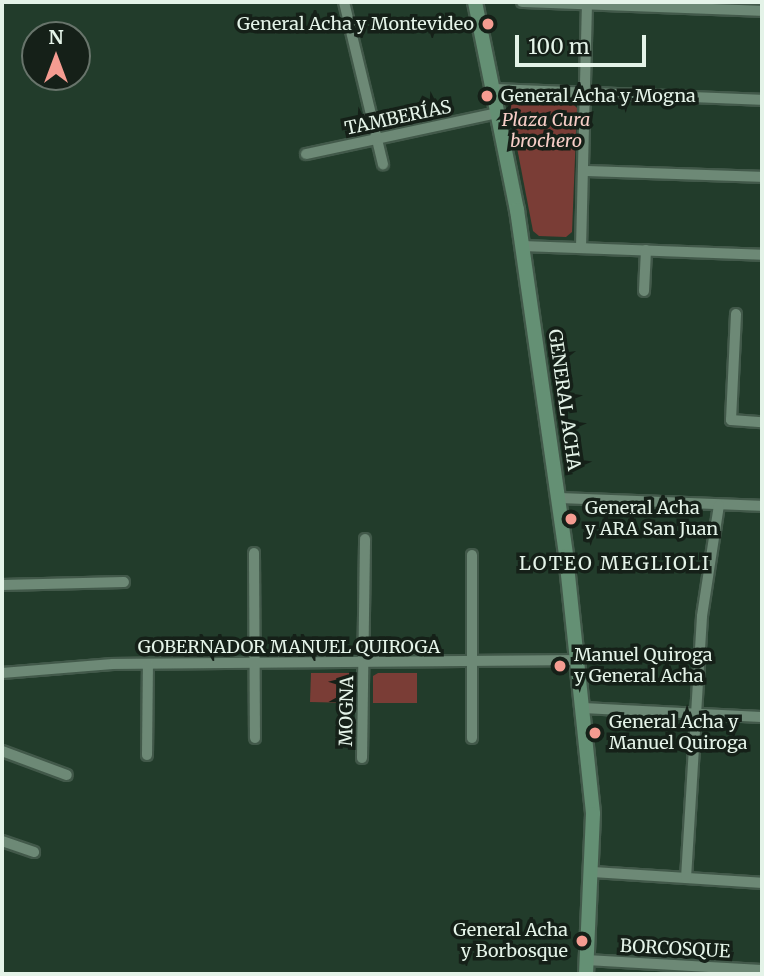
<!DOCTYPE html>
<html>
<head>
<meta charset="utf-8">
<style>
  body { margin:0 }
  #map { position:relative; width:764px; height:976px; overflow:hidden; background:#223c2b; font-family:Merriweather,serif }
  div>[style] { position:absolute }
  .green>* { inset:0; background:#7a3d36 }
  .roads { filter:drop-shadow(2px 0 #42594a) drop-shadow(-2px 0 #42594a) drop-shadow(0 2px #42594a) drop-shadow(0 -2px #42594a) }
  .street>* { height:10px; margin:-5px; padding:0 5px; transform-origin:5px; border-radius:5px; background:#6d8976 }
  .secondary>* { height:14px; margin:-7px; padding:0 7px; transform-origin:7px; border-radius:7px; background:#649074 }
  .dots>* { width:19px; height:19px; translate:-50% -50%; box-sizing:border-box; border:4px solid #152018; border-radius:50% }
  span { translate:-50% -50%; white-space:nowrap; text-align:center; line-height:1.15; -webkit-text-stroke:7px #152018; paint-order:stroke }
  .poi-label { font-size:18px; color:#e4f3e8 }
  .right { translate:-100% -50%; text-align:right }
  .left { translate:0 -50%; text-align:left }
  .street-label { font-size:18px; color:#e4f3e8 }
  .park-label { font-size:18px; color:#f8cec7; font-style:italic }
  .neighbourhood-label { font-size:19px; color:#e4f3e8; letter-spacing:2px }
  .frame { position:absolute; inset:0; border:4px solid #e4f3e8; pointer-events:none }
  .north { position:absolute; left:21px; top:21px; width:70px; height:70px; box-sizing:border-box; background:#152018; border:2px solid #68746b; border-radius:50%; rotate:0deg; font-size:19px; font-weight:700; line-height:28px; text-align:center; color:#e4f3e8 }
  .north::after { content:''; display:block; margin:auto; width:24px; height:32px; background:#f59c91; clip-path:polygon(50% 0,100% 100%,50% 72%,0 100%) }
  .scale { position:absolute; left:515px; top:35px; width:131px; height:32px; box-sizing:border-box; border:4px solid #e4f3e8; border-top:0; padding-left:9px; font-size:21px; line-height:24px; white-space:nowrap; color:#e4f3e8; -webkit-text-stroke:5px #152018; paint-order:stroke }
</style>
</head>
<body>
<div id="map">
  <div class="green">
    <div style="clip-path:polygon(515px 100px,571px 102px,577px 108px,572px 232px,566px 237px,539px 236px,533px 231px,509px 106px)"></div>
    <div style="clip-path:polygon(311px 673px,349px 673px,353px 677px,353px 703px,310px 702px)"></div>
    <div style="clip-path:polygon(378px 673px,417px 673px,417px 703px,373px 703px,373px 676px)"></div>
  </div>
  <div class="roads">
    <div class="street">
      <div style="left:344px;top:2px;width:167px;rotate:76.5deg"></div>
      <div style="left:522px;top:2px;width:240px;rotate:2.1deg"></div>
      <div style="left:493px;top:89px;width:269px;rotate:2.3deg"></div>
      <div style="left:306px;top:154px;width:195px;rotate:-12.1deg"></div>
      <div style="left:584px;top:171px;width:178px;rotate:1.9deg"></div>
      <div style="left:522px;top:246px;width:240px;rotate:2.1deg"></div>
      <div style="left:581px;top:248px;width:246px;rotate:-88.6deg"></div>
      <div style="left:644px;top:291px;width:41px;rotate:-87.2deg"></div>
      <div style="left:736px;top:314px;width:106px;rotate:92.7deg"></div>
      <div style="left:731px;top:420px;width:31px;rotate:4deg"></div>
      <div style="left:558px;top:498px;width:204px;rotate:2.2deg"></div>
      <div style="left:254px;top:553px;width:185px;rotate:89.7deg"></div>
      <div style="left:2px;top:585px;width:122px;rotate:-1.4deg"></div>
      <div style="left:2px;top:673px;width:111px;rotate:-4.6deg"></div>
      <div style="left:113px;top:664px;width:464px;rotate:-0.5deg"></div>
      <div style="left:583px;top:708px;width:179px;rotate:2.9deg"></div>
      <div style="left:472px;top:738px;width:183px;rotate:-90deg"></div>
      <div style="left:2px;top:751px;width:69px;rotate:20.3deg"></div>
      <div style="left:147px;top:755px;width:91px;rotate:-89.4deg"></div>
      <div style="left:362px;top:758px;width:219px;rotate:-89.2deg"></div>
      <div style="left:2px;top:841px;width:34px;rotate:19deg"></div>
      <div style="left:594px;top:872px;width:168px;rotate:3.7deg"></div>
      <div style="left:686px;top:878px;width:262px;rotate:-86.5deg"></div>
      <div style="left:702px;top:616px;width:112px;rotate:-81.3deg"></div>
      <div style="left:587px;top:960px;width:175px;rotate:3.3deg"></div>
    </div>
    <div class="secondary">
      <div style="left:475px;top:2px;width:212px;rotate:78.6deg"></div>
      <div style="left:517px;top:210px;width:349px;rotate:81.9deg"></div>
      <div style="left:566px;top:556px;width:259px;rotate:84deg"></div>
      <div style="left:593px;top:814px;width:160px;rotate:92.5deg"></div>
    </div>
  </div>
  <div class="dots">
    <div style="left:488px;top:24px;background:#f59c91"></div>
    <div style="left:487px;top:96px;background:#f59c91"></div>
    <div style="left:571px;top:519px;background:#f59c91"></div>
    <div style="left:560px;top:666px;background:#f59c91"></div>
    <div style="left:595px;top:733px;background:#f59c91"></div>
    <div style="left:582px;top:941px;background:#f59c91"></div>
  </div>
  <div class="poi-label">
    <span class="right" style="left:474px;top:24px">General Acha y Montevideo</span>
    <span class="left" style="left:501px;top:96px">General Acha y Mogna</span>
    <span class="left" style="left:585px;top:519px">General Acha<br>y ARA San Juan</span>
    <span class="left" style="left:574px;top:666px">Manuel Quiroga<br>y General Acha</span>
    <span class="left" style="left:609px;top:733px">General Acha y<br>Manuel Quiroga</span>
    <span class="right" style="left:568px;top:941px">General Acha<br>y Borbosque</span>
  </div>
  <div class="street-label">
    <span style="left:398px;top:118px;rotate:-12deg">TAMBERÍAS</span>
    <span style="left:564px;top:400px;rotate:82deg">GENERAL ACHA</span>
    <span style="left:289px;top:647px">GOBERNADOR MANUEL QUIROGA</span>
    <span style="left:347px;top:711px;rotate:-89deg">MOGNA</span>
    <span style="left:675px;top:949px;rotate:3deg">BORCOSQUE</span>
  </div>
  <div class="park-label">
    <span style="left:546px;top:131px">Plaza Cura<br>brochero</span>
  </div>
  <div class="neighbourhood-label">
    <span style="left:615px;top:564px">LOTEO MEGLIOLI</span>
  </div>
  <div class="frame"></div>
  <div class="north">N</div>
  <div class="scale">100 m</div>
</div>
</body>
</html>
